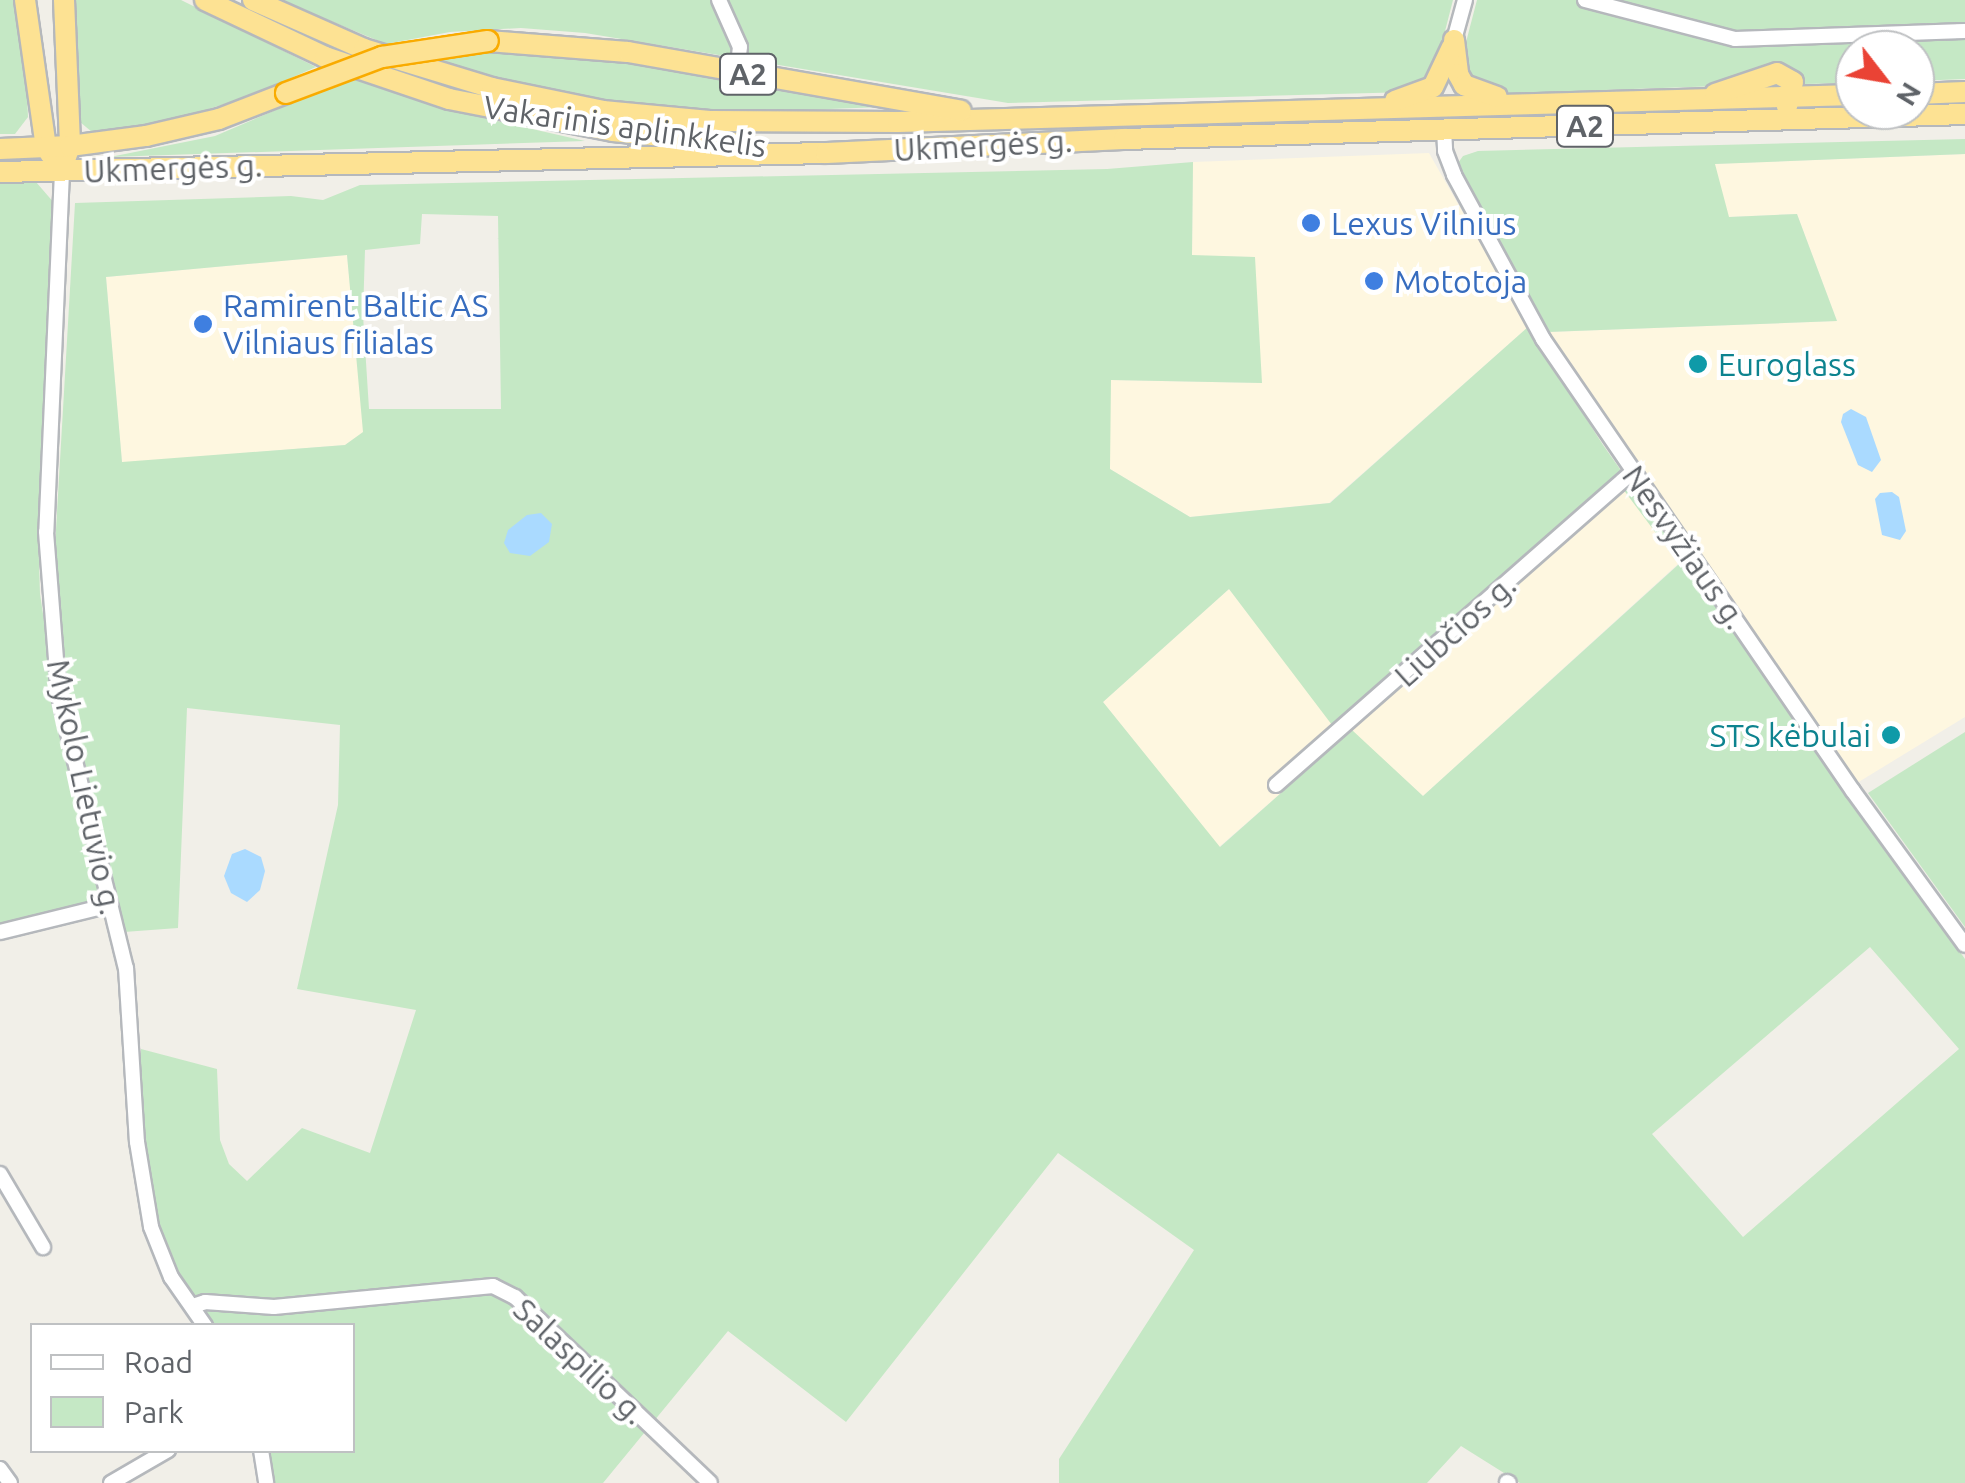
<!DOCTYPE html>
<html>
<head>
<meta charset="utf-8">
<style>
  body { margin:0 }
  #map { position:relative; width:1965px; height:1483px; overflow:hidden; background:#f1efe8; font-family:Ubuntu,sans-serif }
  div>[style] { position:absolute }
  .commercial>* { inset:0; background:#fef7e0 }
  .green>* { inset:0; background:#c5e8c5 }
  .water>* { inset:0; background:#aadaff }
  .roads { filter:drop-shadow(2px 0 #b5b8bc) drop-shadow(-2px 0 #b5b8bc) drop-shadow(0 2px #b5b8bc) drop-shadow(0 -2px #b5b8bc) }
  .minor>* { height:14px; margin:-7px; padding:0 7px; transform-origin:7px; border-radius:7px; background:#fff }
  .highway>* { height:20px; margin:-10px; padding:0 10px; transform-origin:10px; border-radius:10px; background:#fde293 }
  .bridges { filter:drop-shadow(2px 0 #f9ab00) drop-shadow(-2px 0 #f9ab00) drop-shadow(0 2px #f9ab00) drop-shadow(0 -2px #f9ab00) }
  .highway-bridge>* { height:20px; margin:-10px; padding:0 10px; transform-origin:10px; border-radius:10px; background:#fde293 }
  .dots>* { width:28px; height:28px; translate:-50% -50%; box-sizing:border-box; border:5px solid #fff; border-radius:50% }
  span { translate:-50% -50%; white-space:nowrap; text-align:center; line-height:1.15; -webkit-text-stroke:8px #fff; paint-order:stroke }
  .shield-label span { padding:2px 8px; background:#fff; border:2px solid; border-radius:8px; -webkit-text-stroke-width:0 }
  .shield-label { font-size:30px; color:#5f6368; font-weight:700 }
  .street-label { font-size:32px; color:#5f6368 }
  .shop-label { font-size:32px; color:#366cbe }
  .left { translate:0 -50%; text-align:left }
  .culture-label { font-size:32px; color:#0d838f }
  .right { translate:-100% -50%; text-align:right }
  .legend { position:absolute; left:30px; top:1323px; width:325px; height:130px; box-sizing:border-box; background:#fff; border:2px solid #bfc1c3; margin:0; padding:12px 18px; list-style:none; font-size:30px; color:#5f6368 }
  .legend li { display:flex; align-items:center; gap:20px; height:50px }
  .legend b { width:50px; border:2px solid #bfc1c3 }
  .north { position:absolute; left:1835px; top:30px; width:100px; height:100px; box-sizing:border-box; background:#fff; border:2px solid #bfc1c3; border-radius:50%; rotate:121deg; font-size:28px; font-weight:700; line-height:40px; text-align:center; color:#5f6368 }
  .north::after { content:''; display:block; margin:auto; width:35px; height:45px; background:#ea4335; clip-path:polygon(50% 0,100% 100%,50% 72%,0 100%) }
</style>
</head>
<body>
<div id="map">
  <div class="commercial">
    <div style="clip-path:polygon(1429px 153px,1528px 327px,1329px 503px,1190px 517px,1110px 469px,1110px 380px,1261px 383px,1254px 257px,1192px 256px,1193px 162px)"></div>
    <div style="clip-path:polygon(1965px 154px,1965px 717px,1857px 783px,1548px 332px,1837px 321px,1797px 214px,1728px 217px,1714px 164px)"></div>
    <div style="clip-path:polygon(347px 255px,364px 432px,345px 445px,122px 463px,106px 277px)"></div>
    <div style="clip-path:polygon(1615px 477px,1679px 563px,1423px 796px,1352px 731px,1219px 847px,1103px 702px,1229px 589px,1333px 725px)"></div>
  </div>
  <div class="green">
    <div style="clip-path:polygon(0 0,13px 0,26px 74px,28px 117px,15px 134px,0 134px)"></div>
    <div style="clip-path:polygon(74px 0,181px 0,316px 67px,250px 96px,170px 121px,92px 132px,80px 122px)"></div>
    <div style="clip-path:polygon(280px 0,1453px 0,1434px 74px,1410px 92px,1008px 103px,585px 33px,521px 28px,450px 32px,386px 44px)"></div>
    <div style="clip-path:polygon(1477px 0,1965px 0,1965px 79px,1915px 81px,1915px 50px,1855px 50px,1855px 83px,1803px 84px,1791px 67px,1773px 63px,1720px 86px,1487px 94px,1466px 75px,1465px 46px)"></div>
    <div style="clip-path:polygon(489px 51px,622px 62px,883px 107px,752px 112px,655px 108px,526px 87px,457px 70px,428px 58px)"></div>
    <div style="clip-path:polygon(351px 78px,436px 107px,585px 141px,110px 157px,215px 136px)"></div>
    <div style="clip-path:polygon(1965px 139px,1965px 154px,1715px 164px,1729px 217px,1797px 214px,1837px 321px,1548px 332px,1458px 163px,1463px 156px,1478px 151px)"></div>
    <div style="clip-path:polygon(evenodd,1193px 162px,1192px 255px,1255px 257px,1262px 383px,1111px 380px,1110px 469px,1190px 517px,1330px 503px,1528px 327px,1603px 445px,1965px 959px,1965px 1483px,1520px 1483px,1461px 1446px,1427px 1483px,1059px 1483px,1059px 1459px,1194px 1250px,1058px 1153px,846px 1422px,728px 1331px,603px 1483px,272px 1483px,268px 1451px,352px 1450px,352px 1326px,212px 1325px,166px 1254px,151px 1205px,140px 1096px,141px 1049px,217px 1069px,220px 1140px,229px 1164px,247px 1181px,302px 1128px,370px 1153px,416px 1010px,297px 989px,338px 805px,340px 725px,187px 708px,178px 928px,124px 932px,65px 690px,53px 581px,75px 203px,291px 196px,323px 200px,360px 185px,1107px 169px,1193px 162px,422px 214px,498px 216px,501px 409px,369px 409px,363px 315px,365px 250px,420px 244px,422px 214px,1193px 162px,347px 255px,363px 432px,345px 445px,122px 462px,106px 277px,347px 255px,1193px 162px,1614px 477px,1679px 564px,1423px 796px,1352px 730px,1220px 847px,1103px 702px,1229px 589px,1332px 725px,1614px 477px,1193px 162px,1870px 947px,1959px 1049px,1743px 1237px,1652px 1134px,1870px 947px)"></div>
    <div style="clip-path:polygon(0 182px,36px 182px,55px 204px,38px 528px,40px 594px,63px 747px,99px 895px,88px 907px,0 929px)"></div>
    <div style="clip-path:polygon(1965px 732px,1965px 927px,1868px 793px)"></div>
  </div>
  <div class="water">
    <div style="clip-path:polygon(1851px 409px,1866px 417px,1881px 460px,1872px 472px,1858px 465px,1841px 422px,1843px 414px)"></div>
    <div style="clip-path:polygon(1892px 492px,1899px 497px,1906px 531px,1900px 540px,1882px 535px,1875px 499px,1880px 493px)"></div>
    <div style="clip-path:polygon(541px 513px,552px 524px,549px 542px,530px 556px,510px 553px,504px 543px,508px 530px,527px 515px)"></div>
    <div style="clip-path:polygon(245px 849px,261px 857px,265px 871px,260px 890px,247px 902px,231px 893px,224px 876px,232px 854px)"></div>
  </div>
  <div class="roads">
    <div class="minor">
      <div style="left:719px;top:0;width:51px;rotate:65.9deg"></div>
      <div style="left:740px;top:47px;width:25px;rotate:97deg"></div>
      <div style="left:1585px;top:0;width:155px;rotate:14.6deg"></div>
      <div style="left:1735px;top:39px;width:230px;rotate:-2deg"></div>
      <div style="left:1454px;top:40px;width:41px;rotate:-74.6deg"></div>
      <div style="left:1444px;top:129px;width:22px;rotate:87deg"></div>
      <div style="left:1445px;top:151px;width:26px;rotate:69deg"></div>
      <div style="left:1454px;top:175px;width:187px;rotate:61.5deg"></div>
      <div style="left:1543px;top:339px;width:548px;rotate:55.56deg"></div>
      <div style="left:1853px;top:791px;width:190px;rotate:54deg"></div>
      <div style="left:62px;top:172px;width:360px;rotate:92.5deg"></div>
      <div style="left:46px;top:532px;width:165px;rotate:85.5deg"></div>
      <div style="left:59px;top:696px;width:280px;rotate:76.2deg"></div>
      <div style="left:126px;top:968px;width:174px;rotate:86.4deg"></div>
      <div style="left:137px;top:1142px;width:86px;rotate:80.6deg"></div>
      <div style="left:151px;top:1227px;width:54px;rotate:68.2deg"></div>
      <div style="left:171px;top:1277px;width:60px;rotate:55.2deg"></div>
      <div style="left:1276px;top:785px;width:474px;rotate:-41.3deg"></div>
      <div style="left:0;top:932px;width:113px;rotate:-13.8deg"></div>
      <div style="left:0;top:1174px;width:85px;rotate:59.5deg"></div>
      <div style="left:193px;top:1306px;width:13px;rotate:-18deg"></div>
      <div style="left:205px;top:1302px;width:69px;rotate:4.1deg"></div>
      <div style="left:274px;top:1307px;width:220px;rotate:-5.5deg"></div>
      <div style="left:493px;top:1286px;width:25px;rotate:27deg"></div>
      <div style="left:515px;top:1297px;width:269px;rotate:43.6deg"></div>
      <div style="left:261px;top:1450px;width:33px;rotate:81deg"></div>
      <div style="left:0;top:1469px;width:17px;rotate:54deg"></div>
      <div style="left:1507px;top:1482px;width:2px;rotate:27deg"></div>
      <div style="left:111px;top:1483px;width:66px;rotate:-30.1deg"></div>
    </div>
    <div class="highway">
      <div style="left:25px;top:0;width:148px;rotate:81.9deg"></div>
      <div style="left:46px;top:147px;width:9px;rotate:58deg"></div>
      <div style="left:64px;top:0;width:146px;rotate:87.6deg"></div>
      <div style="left:70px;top:146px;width:12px;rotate:110deg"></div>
      <div style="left:205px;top:0;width:133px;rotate:25.4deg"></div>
      <div style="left:325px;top:57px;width:131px;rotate:18.7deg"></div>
      <div style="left:449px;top:99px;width:167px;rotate:11deg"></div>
      <div style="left:613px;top:131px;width:128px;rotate:5.8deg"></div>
      <div style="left:253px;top:0;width:121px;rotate:23.8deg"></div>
      <div style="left:364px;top:49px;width:134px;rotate:16.9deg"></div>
      <div style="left:492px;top:88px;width:113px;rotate:11.7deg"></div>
      <div style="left:603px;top:111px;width:107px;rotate:5.3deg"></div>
      <div style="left:710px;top:121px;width:188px;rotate:0.3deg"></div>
      <div style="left:898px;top:122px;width:957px;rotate:-1.62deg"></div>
      <div style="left:1454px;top:40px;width:34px;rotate:83deg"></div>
      <div style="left:1458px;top:74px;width:13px;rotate:61deg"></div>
      <div style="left:1464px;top:85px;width:35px;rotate:20deg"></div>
      <div style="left:488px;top:41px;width:140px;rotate:4.5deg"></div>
      <div style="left:628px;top:52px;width:338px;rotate:10deg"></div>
      <div style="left:1715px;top:94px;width:65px;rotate:-18.7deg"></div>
      <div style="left:1777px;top:73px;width:18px;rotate:29deg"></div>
      <div style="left:1793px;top:82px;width:25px;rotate:104deg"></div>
      <div style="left:1915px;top:94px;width:50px;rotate:-2.3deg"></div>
      <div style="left:1395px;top:101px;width:40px;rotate:-20.2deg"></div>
      <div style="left:1433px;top:87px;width:44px;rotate:-64.6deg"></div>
      <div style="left:0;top:149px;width:70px;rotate:-2.5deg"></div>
      <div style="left:70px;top:146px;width:77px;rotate:-7.5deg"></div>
      <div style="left:146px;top:136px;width:75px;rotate:-13.1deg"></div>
      <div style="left:219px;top:119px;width:72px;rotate:-21.2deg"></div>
      <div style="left:0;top:172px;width:826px;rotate:-1.32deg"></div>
      <div style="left:826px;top:153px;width:298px;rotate:-2.7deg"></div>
      <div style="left:1124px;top:139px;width:841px;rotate:-1.7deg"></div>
    </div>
  </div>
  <div class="bridges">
    <div class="highway-bridge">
      <div style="left:286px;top:93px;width:103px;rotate:-20.6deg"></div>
      <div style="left:382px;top:57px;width:107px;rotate:-8.6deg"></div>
    </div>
  </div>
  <div class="dots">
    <div style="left:1311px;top:223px;background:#3f7fe0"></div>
    <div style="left:1374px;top:281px;background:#3f7fe0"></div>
    <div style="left:203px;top:324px;background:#3f7fe0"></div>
    <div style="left:1698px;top:364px;background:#0f9aa8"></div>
    <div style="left:1891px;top:735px;background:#0f9aa8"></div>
  </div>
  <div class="shield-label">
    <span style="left:748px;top:74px">A2</span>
    <span style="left:1585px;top:126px">A2</span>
  </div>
  <div class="street-label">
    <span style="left:625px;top:126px;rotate:8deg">Vakarinis aplinkkelis</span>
    <span style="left:983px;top:145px;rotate:-3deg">Ukmergės g.</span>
    <span style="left:173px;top:168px;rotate:-2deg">Ukmergės g.</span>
    <span style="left:1685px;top:547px;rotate:55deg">Nesvyžiaus g.</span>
    <span style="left:1455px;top:630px;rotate:-42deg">Liubčios g.</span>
    <span style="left:85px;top:787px;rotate:78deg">Mykolo Lietuvio g.</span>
    <span style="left:580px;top:1361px;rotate:43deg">Salaspilio g.</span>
  </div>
  <div class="shop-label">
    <span class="left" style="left:1331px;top:223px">Lexus Vilnius</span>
    <span class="left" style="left:1394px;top:281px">Mototoja</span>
    <span class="left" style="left:223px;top:324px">Ramirent Baltic AS<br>Vilniaus filialas</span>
  </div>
  <div class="culture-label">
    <span class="left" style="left:1718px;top:364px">Euroglass</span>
    <span class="right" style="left:1871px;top:735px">STS kėbulai</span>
  </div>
  <ul class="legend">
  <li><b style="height:12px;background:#fff"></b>Road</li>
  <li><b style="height:28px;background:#c5e8c5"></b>Park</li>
  </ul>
  <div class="north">N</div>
</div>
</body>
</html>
